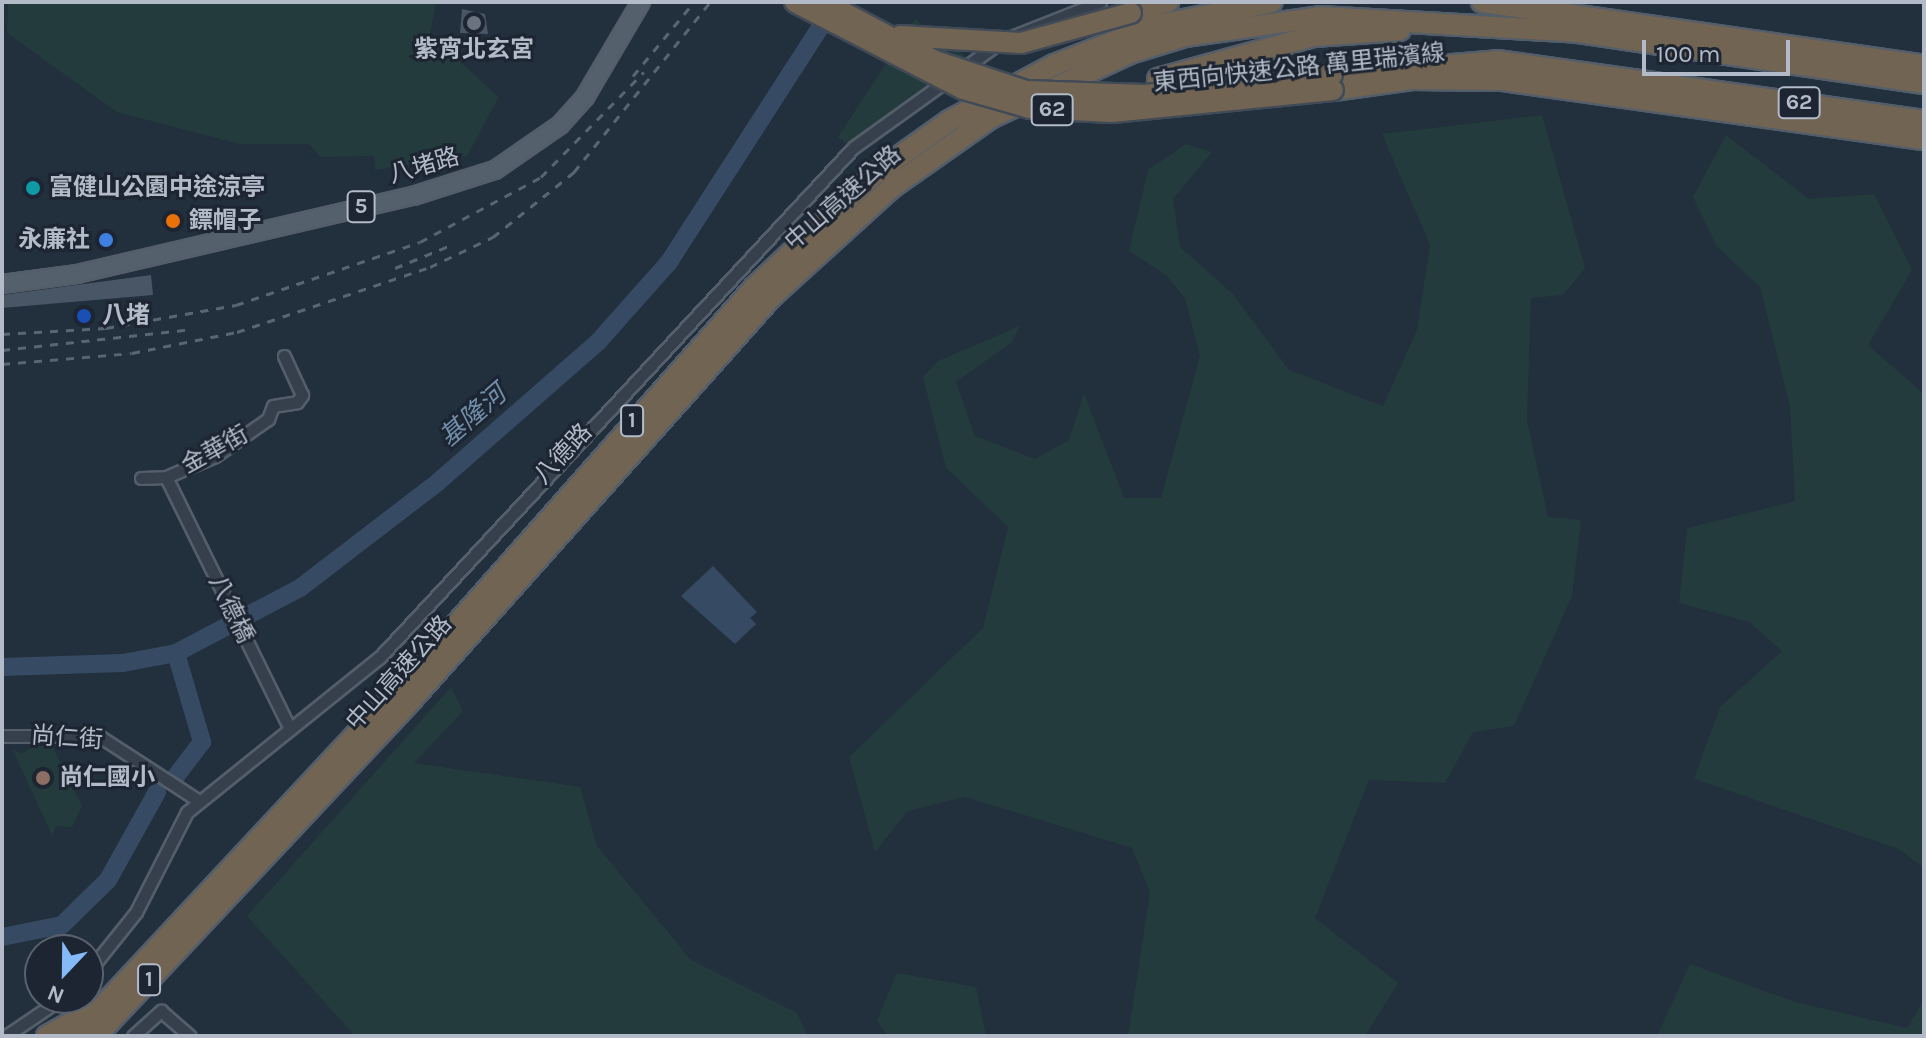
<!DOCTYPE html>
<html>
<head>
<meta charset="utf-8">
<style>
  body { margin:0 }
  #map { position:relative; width:1926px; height:1038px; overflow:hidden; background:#222f3c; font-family:Karla,"Noto Sans TC",sans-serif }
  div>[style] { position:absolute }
  .green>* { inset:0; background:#243b3d }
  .water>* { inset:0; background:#364b63 }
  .river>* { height:18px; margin:-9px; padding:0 9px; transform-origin:9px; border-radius:9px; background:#364b63 }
  .building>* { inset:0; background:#485665 }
  .roads { filter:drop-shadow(2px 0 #545e6a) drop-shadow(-2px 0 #545e6a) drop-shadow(0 2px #545e6a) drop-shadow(0 -2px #545e6a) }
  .street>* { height:11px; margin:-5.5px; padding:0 5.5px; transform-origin:5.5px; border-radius:5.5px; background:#36404c }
  .primary>* { height:16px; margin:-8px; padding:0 8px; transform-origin:8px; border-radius:8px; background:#54606c }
  .highway>* { height:20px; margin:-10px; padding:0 10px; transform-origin:10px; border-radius:10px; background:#726453 }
  .rail>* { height:3px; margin-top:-1.5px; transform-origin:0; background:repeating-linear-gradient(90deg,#586573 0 8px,transparent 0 16px) }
  .bridges { filter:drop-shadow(2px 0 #414b57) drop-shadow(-2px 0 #414b57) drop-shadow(0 2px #414b57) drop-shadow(0 -2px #414b57) }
  .highway-bridge>* { height:20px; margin:-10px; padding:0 10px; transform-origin:10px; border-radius:10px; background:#726453 }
  .dots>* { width:22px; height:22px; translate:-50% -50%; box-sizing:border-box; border:4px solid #1c2531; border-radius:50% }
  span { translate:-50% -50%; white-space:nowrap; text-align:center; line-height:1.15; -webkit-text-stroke:6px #1c2531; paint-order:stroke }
  .shield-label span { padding:2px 6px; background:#1c2531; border:2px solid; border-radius:6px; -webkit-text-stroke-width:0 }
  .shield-label { font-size:22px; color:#b2bbc7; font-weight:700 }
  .poi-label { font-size:24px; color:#b2bbc7; font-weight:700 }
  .left { translate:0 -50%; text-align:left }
  .right { translate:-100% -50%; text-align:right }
  .street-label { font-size:24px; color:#b2bbc7 }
  .water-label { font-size:26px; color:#718eab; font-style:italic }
  .frame { position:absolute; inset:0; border:4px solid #b2bbc7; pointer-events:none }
  .north { position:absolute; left:24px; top:934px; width:80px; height:80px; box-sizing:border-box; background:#1c2531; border:2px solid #58616d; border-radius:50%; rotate:202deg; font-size:22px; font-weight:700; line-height:32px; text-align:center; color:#b2bbc7 }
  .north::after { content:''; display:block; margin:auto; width:28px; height:36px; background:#86b9f8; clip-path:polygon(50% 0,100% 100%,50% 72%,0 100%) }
  .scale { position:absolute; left:1642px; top:40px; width:148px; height:36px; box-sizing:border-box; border:4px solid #b2bbc7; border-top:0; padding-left:10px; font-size:24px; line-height:28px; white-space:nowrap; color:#b2bbc7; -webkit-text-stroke:6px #1c2531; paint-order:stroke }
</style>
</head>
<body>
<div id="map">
  <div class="green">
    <div style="clip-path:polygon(8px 2px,436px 2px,430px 35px,499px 97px,467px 156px,375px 170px,374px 156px,320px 157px,309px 144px,239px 144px,117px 112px,7px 33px)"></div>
    <div style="clip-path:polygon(915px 19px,969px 59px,848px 145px,838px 137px)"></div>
    <div style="clip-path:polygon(1542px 115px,1585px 268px,1563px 295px,1531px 298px,1527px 420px,1548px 517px,1581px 520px,1572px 596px,1514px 726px,1473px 732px,1445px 783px,1369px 780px,1315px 918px,1398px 983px,1365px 1036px,1128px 1036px,1150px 892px,1132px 848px,965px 797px,908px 811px,875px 852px,849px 757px,983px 628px,1008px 527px,946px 468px,923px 377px,938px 361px,1020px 326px,1012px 342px,956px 382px,975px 436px,1035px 459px,1069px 440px,1084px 393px,1124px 498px,1161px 498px,1200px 356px,1185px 298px,1166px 275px,1129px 251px,1148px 170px,1186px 144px,1212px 152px,1173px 199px,1180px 247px,1233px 294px,1289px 370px,1383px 406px,1417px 330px,1430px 245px,1382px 134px)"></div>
    <div style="clip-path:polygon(1726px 135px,1809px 199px,1874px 194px,1912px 270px,1868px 345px,1924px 394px,1924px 868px,1899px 849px,1694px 779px,1720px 707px,1782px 651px,1749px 622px,1679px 603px,1687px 528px,1795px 501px,1790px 407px,1760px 287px,1717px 247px,1693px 197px)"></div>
    <div style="clip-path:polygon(451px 687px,463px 711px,414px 763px,580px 787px,597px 846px,691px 960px,797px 1013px,808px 1036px,355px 1036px,247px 916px)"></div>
    <div style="clip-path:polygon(39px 741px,53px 748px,82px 806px,72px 827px,55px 826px,53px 837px,12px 749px,22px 754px)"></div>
    <div style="clip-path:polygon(1690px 964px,1795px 1002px,1907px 1028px,1924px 1000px,1924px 1036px,1657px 1036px)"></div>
    <div style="clip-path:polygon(897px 973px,976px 987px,986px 1036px,887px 1036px,877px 1020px)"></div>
  </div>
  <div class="water">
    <div style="clip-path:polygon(713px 566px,757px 612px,750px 618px,756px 624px,735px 644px,681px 596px)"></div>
  </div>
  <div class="river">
    <div style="left:176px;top:653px;width:93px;rotate:73.7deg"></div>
    <div style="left:202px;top:742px;width:43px;rotate:127.4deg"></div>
    <div style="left:2px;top:667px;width:121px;rotate:-1.9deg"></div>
    <div style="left:123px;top:663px;width:54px;rotate:-10.7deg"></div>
    <div style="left:176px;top:653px;width:140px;rotate:-27.7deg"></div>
    <div style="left:300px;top:588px;width:174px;rotate:-37.5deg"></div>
    <div style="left:438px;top:482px;width:213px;rotate:-41.2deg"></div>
    <div style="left:598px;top:342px;width:107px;rotate:-48.4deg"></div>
    <div style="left:669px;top:262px;width:305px;rotate:-57.2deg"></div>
    <div style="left:2px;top:937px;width:61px;rotate:-11.3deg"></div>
    <div style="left:62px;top:925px;width:64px;rotate:-44.4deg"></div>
    <div style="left:108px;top:880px;width:101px;rotate:-60.9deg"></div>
  </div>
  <div class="building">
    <div style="clip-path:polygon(462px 9px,485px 14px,488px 34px,460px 33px)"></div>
    <div style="clip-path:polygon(151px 275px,153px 295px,2px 308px,2px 295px)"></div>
  </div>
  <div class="roads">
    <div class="street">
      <div style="left:1011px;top:37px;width:96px;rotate:-21.5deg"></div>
      <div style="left:166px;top:477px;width:281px;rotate:63.8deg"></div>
      <div style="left:141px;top:478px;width:25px;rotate:-2deg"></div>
      <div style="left:166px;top:477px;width:53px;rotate:-23.2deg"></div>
      <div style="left:215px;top:456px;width:65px;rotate:-34.9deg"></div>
      <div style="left:268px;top:419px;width:14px;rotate:-69deg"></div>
      <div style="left:273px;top:406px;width:24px;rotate:-9deg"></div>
      <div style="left:297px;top:402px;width:9px;rotate:-54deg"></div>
      <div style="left:302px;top:395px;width:43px;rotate:-114.8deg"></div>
      <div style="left:2px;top:736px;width:97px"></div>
      <div style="left:99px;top:736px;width:119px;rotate:33deg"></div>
      <div style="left:88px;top:972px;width:77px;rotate:-51.3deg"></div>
      <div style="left:136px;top:912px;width:112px;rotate:-63deg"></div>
      <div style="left:187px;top:812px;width:248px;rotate:-38.8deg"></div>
      <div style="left:380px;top:657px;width:696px;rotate:-47.1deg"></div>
      <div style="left:854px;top:147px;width:175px;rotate:-35.7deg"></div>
      <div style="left:6px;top:1036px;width:68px;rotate:-34.2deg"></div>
      <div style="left:133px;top:1036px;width:38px;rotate:-42deg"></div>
      <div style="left:161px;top:1011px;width:38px;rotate:41deg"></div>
    </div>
    <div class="primary">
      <div style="left:2px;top:284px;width:76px;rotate:-7.6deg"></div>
      <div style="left:77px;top:274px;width:345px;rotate:-13.1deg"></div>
      <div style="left:413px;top:196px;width:86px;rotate:-17.6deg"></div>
      <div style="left:495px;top:170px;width:79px;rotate:-34.7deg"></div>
      <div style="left:560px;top:125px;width:38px;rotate:-48deg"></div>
      <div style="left:585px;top:97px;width:110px;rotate:-59.5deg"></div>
    </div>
    <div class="highway">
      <div style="left:1482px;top:2px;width:447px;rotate:8.2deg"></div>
      <div style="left:1131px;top:13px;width:39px;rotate:-17deg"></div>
      <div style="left:1332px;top:75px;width:166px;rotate:-4.8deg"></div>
      <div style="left:1497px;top:61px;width:431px;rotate:8deg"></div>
      <div style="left:1158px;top:79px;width:162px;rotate:-15.4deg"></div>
      <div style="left:1314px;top:36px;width:86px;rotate:-4deg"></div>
      <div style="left:1333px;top:90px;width:80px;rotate:-7.9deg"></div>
      <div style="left:1412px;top:79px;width:90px;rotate:0.6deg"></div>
      <div style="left:1502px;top:80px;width:426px;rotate:8deg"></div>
      <div style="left:47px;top:1036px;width:48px;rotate:-28.7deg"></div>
      <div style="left:75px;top:1036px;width:488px;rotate:-47deg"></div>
      <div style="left:408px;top:679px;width:522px;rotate:-48.49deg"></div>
      <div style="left:754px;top:288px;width:166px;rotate:-43.3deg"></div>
      <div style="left:875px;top:174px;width:91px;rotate:-35.6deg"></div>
      <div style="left:949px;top:121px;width:119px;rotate:-28.1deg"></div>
      <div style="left:1054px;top:65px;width:107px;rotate:-21.3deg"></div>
      <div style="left:1154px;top:26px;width:120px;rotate:-11.5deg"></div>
      <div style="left:96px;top:1036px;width:463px;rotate:-46.8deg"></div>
      <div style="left:413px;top:698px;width:539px;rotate:-48.23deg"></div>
      <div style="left:772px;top:296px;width:162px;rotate:-42.2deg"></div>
      <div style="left:892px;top:187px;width:120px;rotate:-35.1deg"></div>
      <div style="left:990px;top:118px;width:154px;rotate:-24.9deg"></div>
      <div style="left:1130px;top:53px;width:58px;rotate:-17.2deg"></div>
      <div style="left:1185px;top:36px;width:136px;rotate:-8deg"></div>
      <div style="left:1320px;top:17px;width:258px;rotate:3.3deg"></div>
      <div style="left:1578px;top:32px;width:350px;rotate:8.4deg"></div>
    </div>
  </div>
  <div class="rail">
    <div style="left:633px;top:76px;width:96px;rotate:-50.5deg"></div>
    <div style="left:395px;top:268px;width:61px;rotate:-22.3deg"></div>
    <div style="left:2px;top:334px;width:104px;rotate:-3.3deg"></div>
    <div style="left:106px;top:328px;width:132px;rotate:-10deg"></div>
    <div style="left:236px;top:305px;width:194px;rotate:-18.9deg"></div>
    <div style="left:420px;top:242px;width:137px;rotate:-28.2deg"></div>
    <div style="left:541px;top:177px;width:147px;rotate:-45.6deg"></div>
    <div style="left:2px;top:350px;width:192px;rotate:-6.3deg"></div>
    <div style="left:2px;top:364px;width:130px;rotate:-4.8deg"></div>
    <div style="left:132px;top:353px;width:107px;rotate:-11.3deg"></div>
    <div style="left:237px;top:332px;width:204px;rotate:-18.6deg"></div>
    <div style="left:430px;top:267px;width:70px;rotate:-25.5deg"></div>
    <div style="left:493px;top:237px;width:104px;rotate:-38.7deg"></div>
    <div style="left:574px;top:172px;width:218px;rotate:-51.3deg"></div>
  </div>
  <div class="bridges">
    <div class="highway-bridge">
      <div style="left:795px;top:2px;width:189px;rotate:27.4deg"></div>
      <div style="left:963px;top:89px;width:70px;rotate:15.8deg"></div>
      <div style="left:1030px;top:108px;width:82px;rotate:2.8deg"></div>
      <div style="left:1112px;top:112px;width:222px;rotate:-5.7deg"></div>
      <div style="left:824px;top:2px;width:126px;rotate:28deg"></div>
      <div style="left:935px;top:61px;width:96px;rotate:18.2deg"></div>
      <div style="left:1026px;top:91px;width:119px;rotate:1.9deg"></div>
      <div style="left:1145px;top:95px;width:188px;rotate:-6.1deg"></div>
      <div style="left:900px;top:36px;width:121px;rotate:3.3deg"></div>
      <div style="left:1021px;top:43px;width:114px;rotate:-15.3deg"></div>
    </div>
  </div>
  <div class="dots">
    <div style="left:474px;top:23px;background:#6b7280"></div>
    <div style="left:33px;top:188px;background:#0f9aa8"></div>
    <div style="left:173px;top:221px;background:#e8710a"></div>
    <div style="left:106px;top:240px;background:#3f7fe0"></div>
    <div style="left:84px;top:316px;background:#1a4fb4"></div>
    <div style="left:43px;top:778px;background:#8d6e63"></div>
  </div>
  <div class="shield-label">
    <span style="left:1799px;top:103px">62</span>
    <span style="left:1052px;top:110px">62</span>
    <span style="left:361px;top:207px">5</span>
    <span style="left:632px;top:421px">1</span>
    <span style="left:149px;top:980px">1</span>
  </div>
  <div class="poi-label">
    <span style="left:474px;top:50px">紫宵北玄宮</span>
    <span class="left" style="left:49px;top:188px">富健山公園中途涼亭</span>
    <span class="left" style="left:189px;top:221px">鏢帽子</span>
    <span class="right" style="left:90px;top:240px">永廉社</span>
    <span class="left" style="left:102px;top:316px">八堵</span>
    <span class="left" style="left:59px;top:778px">尚仁國小</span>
  </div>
  <div class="street-label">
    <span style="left:1299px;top:68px;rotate:-6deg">東西向快速公路 萬里瑞濱線</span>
    <span style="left:424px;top:166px;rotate:-16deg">八堵路</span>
    <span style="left:843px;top:198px;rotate:-41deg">中山高速公路</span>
    <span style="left:215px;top:450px;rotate:-29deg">金華街</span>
    <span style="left:563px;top:454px;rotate:-47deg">八德路</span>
    <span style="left:231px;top:609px;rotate:64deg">八德橋</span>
    <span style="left:399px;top:673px;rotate:-48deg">中山高速公路</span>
    <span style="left:67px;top:738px;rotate:4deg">尚仁街</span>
  </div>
  <div class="water-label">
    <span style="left:473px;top:416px;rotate:-41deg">基隆河</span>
  </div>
  <div class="frame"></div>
  <div class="north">N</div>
  <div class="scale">100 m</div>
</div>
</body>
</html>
